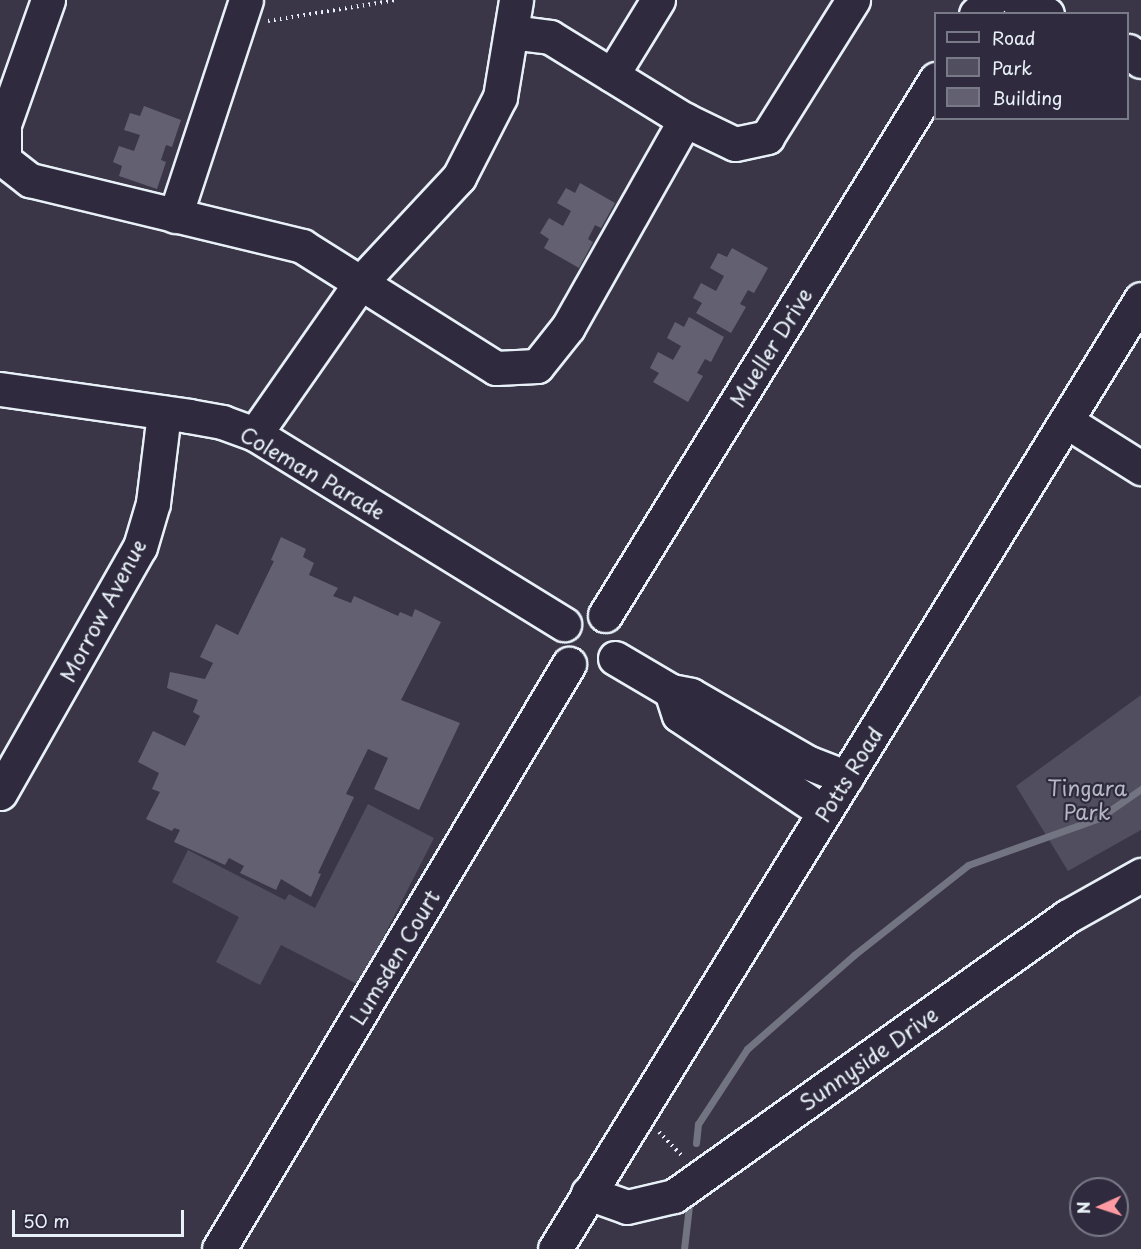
<!DOCTYPE html>
<html>
<head>
<meta charset="utf-8">
<style>
  body { margin:0 }
  #map { position:relative; width:1141px; height:1249px; overflow:hidden; background:#3a3648; font-family:"Playpen Sans",sans-serif }
  div>[style] { position:absolute }
  .green>* { inset:0; background:#504e5f }
  .stream>* { height:7px; margin:-3.5px; padding:0 3.5px; transform-origin:3.5px; border-radius:3.5px; background:#737482 }
  .building>* { inset:0; background:#636171 }
  .path>* { height:4px; margin-top:-2px; transform-origin:0; background:repeating-linear-gradient(90deg,#e8f1f8 0 1.5px,transparent 0 6px) }
  .roads { filter:drop-shadow(2px 0 #e8f1f8) drop-shadow(-2px 0 #e8f1f8) drop-shadow(0 2px #e8f1f8) drop-shadow(0 -2px #e8f1f8) }
  .minor>* { height:33px; margin:-16.5px; padding:0 16.5px; transform-origin:16.5px; border-radius:16.5px; background:#2f2a3d }
  span { translate:-50% -50%; white-space:nowrap; text-align:center; line-height:1.15; -webkit-text-stroke:4.5px #2f2a3d; paint-order:stroke }
  .street-label { font-size:21px; color:#e8f1f8 }
  .park-label { font-size:21px; color:#b3b8c2 }
  .legend { position:absolute; left:934px; top:12px; width:195px; height:108px; box-sizing:border-box; background:#2f2a3d; border:2px solid #797a88; margin:0; padding:8px 10px; list-style:none; font-size:18px; color:#e8f1f8 }
  .legend li { display:flex; align-items:center; gap:12px; height:30px }
  .legend b { width:30px; border:2px solid #797a88 }
  .north { position:absolute; left:1069px; top:1177px; width:60px; height:60px; box-sizing:border-box; background:#2f2a3d; border:2px solid #797a88; border-radius:50%; rotate:267deg; font-size:16px; font-weight:700; line-height:24px; text-align:center; color:#e8f1f8 }
  .north::after { content:''; display:block; margin:auto; width:21px; height:27px; background:#ff9aa2; clip-path:polygon(50% 0,100% 100%,50% 72%,0 100%) }
  .scale { position:absolute; left:12px; top:1210px; width:172px; height:27px; box-sizing:border-box; border:3px solid #e8f1f8; border-top:0; padding-left:8px; font-size:18px; line-height:21px; white-space:nowrap; color:#e8f1f8; -webkit-text-stroke:4px #2f2a3d; paint-order:stroke }
</style>
</head>
<body>
<div id="map">
  <div class="green">
    <div style="clip-path:polygon(1141px 695px,1141px 830px,1068px 871px,1016px 786px)"></div>
    <div style="clip-path:polygon(368px 804px,434px 838px,359px 985px,281px 945px,260px 985px,216px 962px,239px 917px,172px 882px,188px 850px,285px 900px,289px 894px,315px 908px)"></div>
  </div>
  <div class="stream">
    <div style="left:696px;top:1143px;width:19px;rotate:-84deg"></div>
    <div style="left:698px;top:1124px;width:90px;rotate:-56.8deg"></div>
    <div style="left:747px;top:1049px;width:142px;rotate:-41.3deg"></div>
    <div style="left:854px;top:955px;width:145px;rotate:-38.3deg"></div>
    <div style="left:968px;top:865px;width:139px;rotate:-19.7deg"></div>
    <div style="left:1099px;top:818px;width:51px;rotate:-34.6deg"></div>
    <div style="left:684px;top:1249px;width:43px;rotate:-83.4deg"></div>
  </div>
  <div class="building">
    <div style="clip-path:polygon(144px 106px,181px 120px,172px 147px,166px 145px,161px 160px,166px 162px,157px 189px,119px 176px,122px 166px,113px 162px,119px 146px,134px 151px,140px 135px,124px 130px,130px 113px,140px 116px)"></div>
    <div style="clip-path:polygon(580px 183px,615px 203px,601px 228px,595px 225px,588px 239px,593px 242px,579px 268px,544px 248px,549px 239px,540px 233px,549px 218px,563px 226px,571px 211px,557px 203px,566px 188px,575px 193px)"></div>
    <div style="clip-path:polygon(732px 248px,768px 268px,754px 293px,748px 290px,740px 304px,746px 307px,731px 333px,696px 313px,702px 303px,693px 298px,701px 283px,716px 291px,724px 276px,710px 268px,718px 253px,727px 257px)"></div>
    <div style="clip-path:polygon(689px 317px,724px 337px,711px 362px,705px 359px,697px 373px,703px 376px,688px 402px,653px 382px,659px 373px,650px 368px,658px 352px,673px 360px,681px 346px,667px 338px,675px 322px,684px 327px)"></div>
    <div style="clip-path:polygon(281px 537px,306px 549px,303px 557px,314px 563px,309px 575px,338px 588px,333px 596px,351px 603px,354px 596px,398px 616px,400px 612px,412px 617px,415px 609px,441px 622px,401px 700px,460px 723px,419px 810px,374px 789px,388px 758px,368px 749px,346px 794px,354px 797px,318px 873px,321px 874px,311px 897px,281px 879px,276px 890px,240px 873px,244px 866px,229px 858px,225px 865px,174px 842px,180px 830px,174px 828px,172px 831px,146px 819px,160px 792px,152px 789px,159px 773px,138px 762px,153px 731px,185px 746px,200px 716px,193px 712px,198px 700px,167px 688px,170px 672px,205px 679px,213px 663px,200px 657px,216px 624px,238px 635px,274px 561px,271px 560px)"></div>
  </div>
  <div class="path">
    <div style="left:268px;top:21px;width:130px;rotate:-9.3deg"></div>
    <div style="left:659px;top:1132px;width:35px;rotate:46deg"></div>
  </div>
  <div class="roads">
    <div class="minor">
      <div style="left:48px;top:0;width:132px;rotate:109.5deg"></div>
      <div style="left:4px;top:124px;width:36px;rotate:90deg"></div>
      <div style="left:4px;top:160px;width:33px;rotate:38deg"></div>
      <div style="left:30px;top:180px;width:280px;rotate:13.6deg"></div>
      <div style="left:302px;top:246px;width:229px;rotate:32.2deg"></div>
      <div style="left:496px;top:368px;width:41px;rotate:-2.8deg"></div>
      <div style="left:537px;top:366px;width:50px;rotate:-51.5deg"></div>
      <div style="left:568px;top:327px;width:238px;rotate:-60.5deg"></div>
      <div style="left:1017px;top:0;width:33px;rotate:25deg"></div>
      <div style="left:976px;top:14px;width:21px;rotate:-43deg"></div>
      <div style="left:511px;top:32px;width:39px;rotate:7deg"></div>
      <div style="left:550px;top:37px;width:158px;rotate:31.6deg"></div>
      <div style="left:685px;top:120px;width:55px;rotate:25.6deg"></div>
      <div style="left:735px;top:144px;width:33px;rotate:-12deg"></div>
      <div style="left:767px;top:137px;width:162px;rotate:-57.9deg"></div>
      <div style="left:1128px;top:51px;width:16px;rotate:38deg"></div>
      <div style="left:612px;top:75px;width:88px;rotate:-58.5deg"></div>
      <div style="left:175px;top:216px;width:227px;rotate:-71.8deg"></div>
      <div style="left:0;top:389px;width:191px;rotate:8.1deg"></div>
      <div style="left:189px;top:416px;width:34px;rotate:10deg"></div>
      <div style="left:222px;top:422px;width:35px;rotate:20deg"></div>
      <div style="left:255px;top:434px;width:363px;rotate:31.6deg"></div>
      <div style="left:1066px;top:421px;width:89px;rotate:32.1deg"></div>
      <div style="left:255px;top:434px;width:185px;rotate:-55.1deg"></div>
      <div style="left:361px;top:282px;width:144px;rotate:-47deg"></div>
      <div style="left:459px;top:177px;width:90px;rotate:-62.9deg"></div>
      <div style="left:500px;top:97px;width:98px;rotate:-80.6deg"></div>
      <div style="left:605px;top:615px;width:630px;rotate:-58.3deg"></div>
      <div style="left:615px;top:658px;width:65px;rotate:30.5deg"></div>
      <div style="left:671px;top:691px;width:20px;rotate:11deg"></div>
      <div style="left:691px;top:695px;width:136px;rotate:30deg"></div>
      <div style="left:809px;top:763px;width:40px;rotate:21deg"></div>
      <div style="left:671px;top:691px;width:25px;rotate:72deg"></div>
      <div style="left:679px;top:715px;width:174px;rotate:33.8deg"></div>
      <div style="left:0;top:793px;width:283px;rotate:-60.4deg"></div>
      <div style="left:140px;top:547px;width:46px;rotate:-73.5deg"></div>
      <div style="left:153px;top:503px;width:91px;rotate:-83deg"></div>
      <div style="left:588px;top:1193px;width:41px;rotate:19.7deg"></div>
      <div style="left:627px;top:1207px;width:48px;rotate:-13.2deg"></div>
      <div style="left:674px;top:1196px;width:483px;rotate:-35.4deg"></div>
      <div style="left:1068px;top:916px;width:84px;rotate:-29.3deg"></div>
      <div style="left:219px;top:1249px;width:682px;rotate:-59.11deg"></div>
      <div style="left:555px;top:1249px;width:1116px;rotate:-58.33deg"></div>
    </div>
  </div>
  <div class="street-label">
    <span style="left:770px;top:347px;rotate:-58deg">Mueller Drive</span>
    <span style="left:313px;top:472px;rotate:30deg">Coleman Parade</span>
    <span style="left:102px;top:610px;rotate:-62deg">Morrow Avenue</span>
    <span style="left:848px;top:774px;rotate:-58deg">Potts Road</span>
    <span style="left:394px;top:957px;rotate:-59deg">Lumsden Court</span>
    <span style="left:868px;top:1058px;rotate:-35deg">Sunnyside Drive</span>
  </div>
  <div class="park-label">
    <span style="left:1087px;top:799px">Tingara<br>Park</span>
  </div>
  <ul class="legend">
  <li><b style="height:8px;background:#2f2a3d"></b>Road</li>
  <li><b style="height:16px;background:#504e5f"></b>Park</li>
  <li><b style="height:16px;background:#636171"></b>Building</li>
  </ul>
  <div class="north">N</div>
  <div class="scale">50 m</div>
</div>
</body>
</html>
